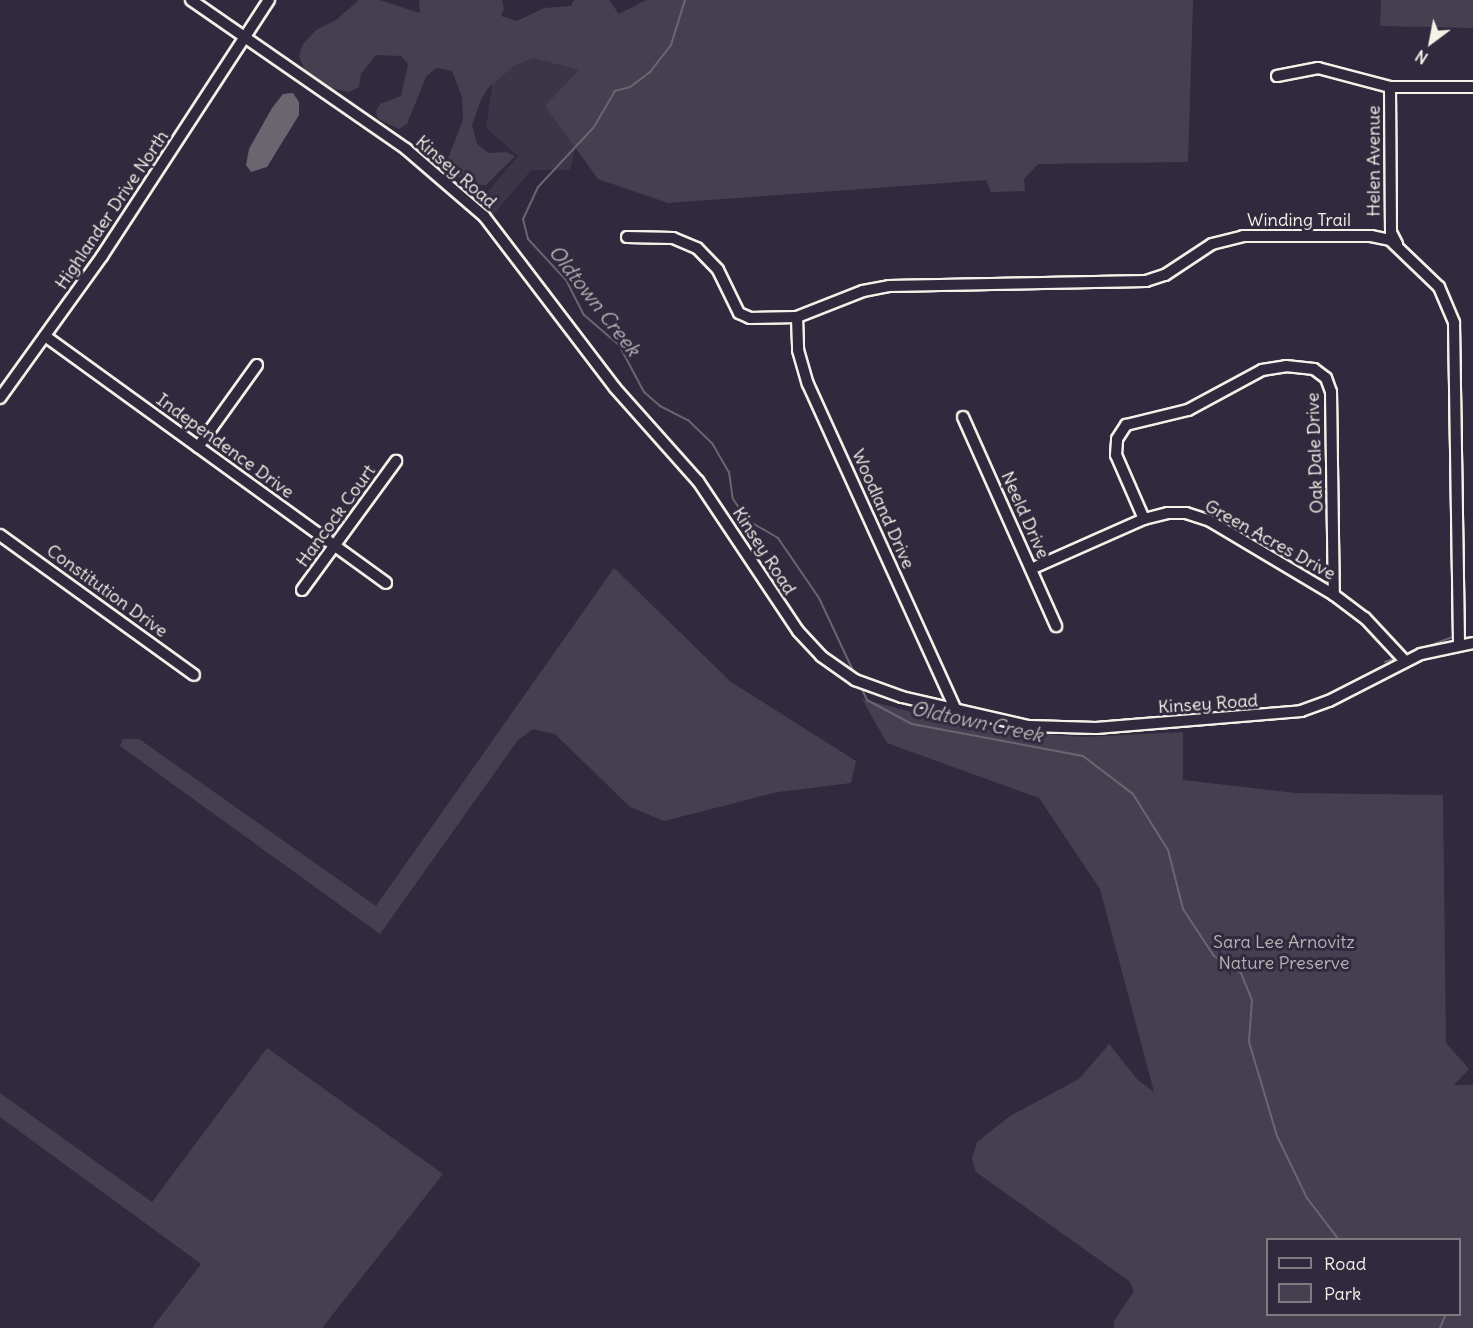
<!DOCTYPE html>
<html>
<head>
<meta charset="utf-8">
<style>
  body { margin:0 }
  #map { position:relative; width:1473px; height:1328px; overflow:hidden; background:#2f2a3d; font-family:Delius,sans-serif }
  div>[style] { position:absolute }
  .built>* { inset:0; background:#3b3647 }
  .green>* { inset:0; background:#454050 }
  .water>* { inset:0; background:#6a6670 }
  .stream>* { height:2px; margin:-1px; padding:0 1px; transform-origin:1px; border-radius:1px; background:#6a6670 }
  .roads { filter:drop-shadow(2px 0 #f4f1e8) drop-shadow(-2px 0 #f4f1e8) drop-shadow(0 2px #f4f1e8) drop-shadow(0 -2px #f4f1e8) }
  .minor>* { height:10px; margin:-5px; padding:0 5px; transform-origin:5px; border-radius:5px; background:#2f2a3d }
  span { translate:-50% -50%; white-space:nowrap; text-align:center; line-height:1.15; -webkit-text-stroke:6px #2f2a3d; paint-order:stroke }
  .street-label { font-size:18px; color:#f4f1e8 }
  .park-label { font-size:18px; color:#b7b3b3 }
  .water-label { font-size:20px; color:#b6b2b2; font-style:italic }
  .legend { position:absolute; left:1266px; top:1238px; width:195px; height:78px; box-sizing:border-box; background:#2f2a3d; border:2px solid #7e7a81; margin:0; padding:8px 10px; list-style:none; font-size:18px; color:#f4f1e8 }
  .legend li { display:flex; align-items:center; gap:12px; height:30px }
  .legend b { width:30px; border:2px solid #7e7a81 }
  .north { position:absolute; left:1401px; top:12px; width:60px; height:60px; -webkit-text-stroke:4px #2f2a3d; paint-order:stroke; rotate:212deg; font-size:16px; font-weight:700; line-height:24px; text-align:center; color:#f4f1e8 }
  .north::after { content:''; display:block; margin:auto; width:21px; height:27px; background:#f4f1e8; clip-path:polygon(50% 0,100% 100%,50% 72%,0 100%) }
</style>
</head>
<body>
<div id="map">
  <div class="built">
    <div style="clip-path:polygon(535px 26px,598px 47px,570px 170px,531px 170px,484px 226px,471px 212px,518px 156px,486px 128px,493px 79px)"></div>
  </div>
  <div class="green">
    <div style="clip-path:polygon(359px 0,379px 0,420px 13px,419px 0,502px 0,504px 9px,501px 16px,517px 21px,544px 8px,571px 6px,574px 0,609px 0,619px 14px,646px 0,1193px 0,1188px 162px,1038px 164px,1024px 179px,1025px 191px,991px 192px,986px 180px,668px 203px,598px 179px,545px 106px,579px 70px,534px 58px,515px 65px,488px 88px,480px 102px,472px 125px,477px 144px,488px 153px,506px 152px,515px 156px,486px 185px,469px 185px,445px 166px,463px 120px,462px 97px,452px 71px,436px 68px,426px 77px,407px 124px,399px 129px,378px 119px,376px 111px,380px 104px,401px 96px,408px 64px,401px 56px,376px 55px,361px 74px,359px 87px,349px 92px,326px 87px,305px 71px,299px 56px,303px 44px,316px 30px,336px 20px)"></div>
    <div style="clip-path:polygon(1381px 0,1473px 0,1473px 28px,1380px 26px)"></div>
    <div style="clip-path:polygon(614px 568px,731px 682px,856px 761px,851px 783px,778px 792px,664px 821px,630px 807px,555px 734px,533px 729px,518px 740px,380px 934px,120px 746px,123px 739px,139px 739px,376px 906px)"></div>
    <div style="clip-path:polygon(evenodd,862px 699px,977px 729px,1084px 737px,1183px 732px,1183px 780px,1295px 793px,1443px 795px,1446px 1043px,1469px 1069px,1454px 1085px,1473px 1085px,1473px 1328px,1114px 1328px,1114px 1321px,1134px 1291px,1129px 1281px,976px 1172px,972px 1159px,977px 1142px,1010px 1116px,1079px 1079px,1109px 1044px,1138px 1080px,1154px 1092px,1100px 889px,1039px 798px,887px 743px,862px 699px,1268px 1240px,1460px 1240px,1460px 1314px,1268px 1314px,1268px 1240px)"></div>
    <div style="clip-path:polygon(267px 1048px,443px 1174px,322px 1328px,152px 1328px,201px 1264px,0 1117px,0 1093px,152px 1202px)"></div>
  </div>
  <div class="water">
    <div style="clip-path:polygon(293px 93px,299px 102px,299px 115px,267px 167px,251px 172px,246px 165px,249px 149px,272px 108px,283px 94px)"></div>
  </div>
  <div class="stream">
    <div style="left:685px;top:0;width:47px;rotate:107.3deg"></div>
    <div style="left:671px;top:45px;width:34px;rotate:128deg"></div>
    <div style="left:650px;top:72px;width:25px;rotate:143deg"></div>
    <div style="left:630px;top:87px;width:16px;rotate:165deg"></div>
    <div style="left:615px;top:91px;width:42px;rotate:120.3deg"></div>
    <div style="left:594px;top:127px;width:82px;rotate:133deg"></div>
    <div style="left:538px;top:187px;width:35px;rotate:115deg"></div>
    <div style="left:523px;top:219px;width:21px;rotate:76deg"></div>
    <div style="left:528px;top:239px;width:56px;rotate:47.2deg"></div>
    <div style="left:566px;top:280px;width:39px;rotate:63deg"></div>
    <div style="left:584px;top:315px;width:46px;rotate:40.6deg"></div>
    <div style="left:619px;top:345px;width:53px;rotate:62deg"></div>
    <div style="left:644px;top:392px;width:21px;rotate:41deg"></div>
    <div style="left:660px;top:406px;width:31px;rotate:27deg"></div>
    <div style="left:688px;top:420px;width:33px;rotate:44deg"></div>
    <div style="left:712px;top:443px;width:34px;rotate:60deg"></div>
    <div style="left:729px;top:472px;width:27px;rotate:82deg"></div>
    <div style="left:733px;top:499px;width:25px;rotate:56deg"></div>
    <div style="left:747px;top:520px;width:36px;rotate:30deg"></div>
    <div style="left:778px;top:538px;width:73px;rotate:55.7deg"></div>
    <div style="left:819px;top:598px;width:85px;rotate:64.9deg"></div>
    <div style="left:1464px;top:637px;width:9px"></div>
    <div style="left:1405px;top:655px;width:53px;rotate:-20.8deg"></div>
    <div style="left:1385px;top:662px;width:12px;rotate:-20deg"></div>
    <div style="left:860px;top:685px;width:17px;rotate:65deg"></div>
    <div style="left:867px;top:700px;width:51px;rotate:28.1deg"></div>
    <div style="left:912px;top:724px;width:174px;rotate:10.6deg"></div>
    <div style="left:1083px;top:756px;width:63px;rotate:37.2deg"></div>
    <div style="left:1133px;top:794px;width:66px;rotate:58deg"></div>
    <div style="left:1168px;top:850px;width:61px;rotate:75.7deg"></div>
    <div style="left:1183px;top:909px;width:56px;rotate:56.6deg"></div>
    <div style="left:1214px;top:956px;width:32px;rotate:32deg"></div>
    <div style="left:1241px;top:973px;width:29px;rotate:68deg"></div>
    <div style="left:1252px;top:1000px;width:42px;rotate:94.1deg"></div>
    <div style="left:1249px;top:1042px;width:98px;rotate:73.4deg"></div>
    <div style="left:1277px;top:1136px;width:69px;rotate:64.2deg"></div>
    <div style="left:1307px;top:1198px;width:53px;rotate:52.7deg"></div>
    <div style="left:1440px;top:1328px;width:15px;rotate:-67deg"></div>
  </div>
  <div class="roads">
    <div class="minor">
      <div style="left:191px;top:0;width:262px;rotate:34.7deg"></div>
      <div style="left:406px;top:149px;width:103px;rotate:40.7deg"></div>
      <div style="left:484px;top:216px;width:216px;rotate:52.7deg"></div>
      <div style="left:615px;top:388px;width:125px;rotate:48.3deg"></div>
      <div style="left:698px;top:481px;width:180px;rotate:56.3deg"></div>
      <div style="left:798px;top:631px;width:34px;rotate:47deg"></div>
      <div style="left:821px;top:656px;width:42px;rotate:35.2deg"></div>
      <div style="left:855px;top:680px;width:50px;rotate:19.9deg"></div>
      <div style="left:902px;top:697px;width:130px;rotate:12.9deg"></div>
      <div style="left:1029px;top:726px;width:67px;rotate:1.7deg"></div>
      <div style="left:1096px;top:728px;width:206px;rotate:-4.7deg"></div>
      <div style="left:1301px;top:711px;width:30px;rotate:-20deg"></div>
      <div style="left:1329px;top:701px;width:103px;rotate:-27.1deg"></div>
      <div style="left:1421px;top:654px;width:53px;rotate:-11.9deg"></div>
      <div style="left:1277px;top:76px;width:42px;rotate:-11deg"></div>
      <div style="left:1318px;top:68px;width:74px;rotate:14.8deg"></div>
      <div style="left:627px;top:237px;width:46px;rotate:1.2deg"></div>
      <div style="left:673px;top:238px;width:26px;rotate:23deg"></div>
      <div style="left:697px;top:248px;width:30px;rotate:46deg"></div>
      <div style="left:718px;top:270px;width:48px;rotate:64deg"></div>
      <div style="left:739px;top:313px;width:12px;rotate:24deg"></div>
      <div style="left:750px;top:318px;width:47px;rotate:-1.2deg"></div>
      <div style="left:797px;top:317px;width:71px;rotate:-21.5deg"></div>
      <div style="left:863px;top:291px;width:26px;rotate:-11deg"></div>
      <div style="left:889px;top:286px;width:257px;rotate:-1.1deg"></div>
      <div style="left:1146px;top:281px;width:20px;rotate:-18deg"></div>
      <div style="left:1165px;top:275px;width:56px;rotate:-33.4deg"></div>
      <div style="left:1212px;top:244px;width:32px;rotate:-14deg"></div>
      <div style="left:1243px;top:236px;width:128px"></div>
      <div style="left:1371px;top:236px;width:19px;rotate:12deg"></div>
      <div style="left:1390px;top:240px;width:68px;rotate:43.8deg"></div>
      <div style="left:1439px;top:287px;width:39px;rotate:67deg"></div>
      <div style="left:1454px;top:323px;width:321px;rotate:89.1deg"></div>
      <div style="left:1397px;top:244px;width:13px;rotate:-117deg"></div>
      <div style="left:1391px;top:232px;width:145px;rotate:-90.4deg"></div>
      <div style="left:1390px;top:87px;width:83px"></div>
      <div style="left:797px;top:317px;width:33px;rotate:88deg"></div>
      <div style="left:798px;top:350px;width:35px;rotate:74deg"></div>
      <div style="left:808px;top:384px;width:358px;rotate:65.6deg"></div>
      <div style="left:45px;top:336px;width:421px;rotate:35.9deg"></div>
      <div style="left:0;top:398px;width:175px;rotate:-54.3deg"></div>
      <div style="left:102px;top:256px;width:306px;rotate:-56.9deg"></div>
      <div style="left:963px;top:417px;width:229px;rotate:66deg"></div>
      <div style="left:198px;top:447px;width:101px;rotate:-54.3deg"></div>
      <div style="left:1144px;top:519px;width:70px;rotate:-113.6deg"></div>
      <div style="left:1116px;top:455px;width:16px;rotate:-86deg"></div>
      <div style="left:1117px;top:439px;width:17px;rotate:-57deg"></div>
      <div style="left:1126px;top:425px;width:64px;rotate:-13.6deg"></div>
      <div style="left:1188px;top:410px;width:84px;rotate:-28.4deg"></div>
      <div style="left:1262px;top:370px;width:24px;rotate:-9deg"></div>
      <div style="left:1286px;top:366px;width:28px;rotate:6deg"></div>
      <div style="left:1314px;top:369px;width:15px;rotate:37deg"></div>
      <div style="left:1326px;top:378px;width:15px;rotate:70deg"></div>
      <div style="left:1331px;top:392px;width:203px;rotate:89.2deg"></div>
      <div style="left:0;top:535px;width:239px;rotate:35.8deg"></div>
      <div style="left:1031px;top:569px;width:124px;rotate:-23.9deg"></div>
      <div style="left:1144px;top:519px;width:25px;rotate:-14deg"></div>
      <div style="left:1168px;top:513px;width:18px"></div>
      <div style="left:1186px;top:513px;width:25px;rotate:18deg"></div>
      <div style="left:1210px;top:521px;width:144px;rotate:30.8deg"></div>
      <div style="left:1334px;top:595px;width:39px;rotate:37deg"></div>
      <div style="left:1365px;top:618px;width:59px;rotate:47.1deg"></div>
      <div style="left:302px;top:590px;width:160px;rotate:-53.9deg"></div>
    </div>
  </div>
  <div class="street-label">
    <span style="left:1374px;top:161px;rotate:-90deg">Helen Avenue</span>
    <span style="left:456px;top:172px;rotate:41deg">Kinsey Road</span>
    <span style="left:112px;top:210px;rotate:-56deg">Highlander Drive North</span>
    <span style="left:1299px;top:220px">Winding Trail</span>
    <span style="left:225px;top:446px;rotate:36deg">Independence Drive</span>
    <span style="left:1315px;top:453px;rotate:-92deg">Oak Dale Drive</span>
    <span style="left:883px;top:509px;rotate:66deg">Woodland Drive</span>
    <span style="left:1025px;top:515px;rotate:66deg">Neeld Drive</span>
    <span style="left:336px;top:516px;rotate:-54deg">Hancock Court</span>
    <span style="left:1270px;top:540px;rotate:29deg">Green Acres Drive</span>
    <span style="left:764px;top:551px;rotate:57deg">Kinsey Road</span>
    <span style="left:107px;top:591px;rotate:36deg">Constitution Drive</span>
    <span style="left:1208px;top:704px;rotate:-4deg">Kinsey Road</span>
  </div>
  <div class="park-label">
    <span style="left:1284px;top:953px">Sara Lee Arnovitz<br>Nature Preserve</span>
  </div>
  <div class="water-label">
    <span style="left:595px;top:300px;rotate:52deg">Oldtown Creek</span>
    <span style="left:977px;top:721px;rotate:12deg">Oldtown Creek</span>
  </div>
  <ul class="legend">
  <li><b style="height:8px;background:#2f2a3d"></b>Road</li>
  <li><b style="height:16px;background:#454050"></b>Park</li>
  </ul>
  <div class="north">N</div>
</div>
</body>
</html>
